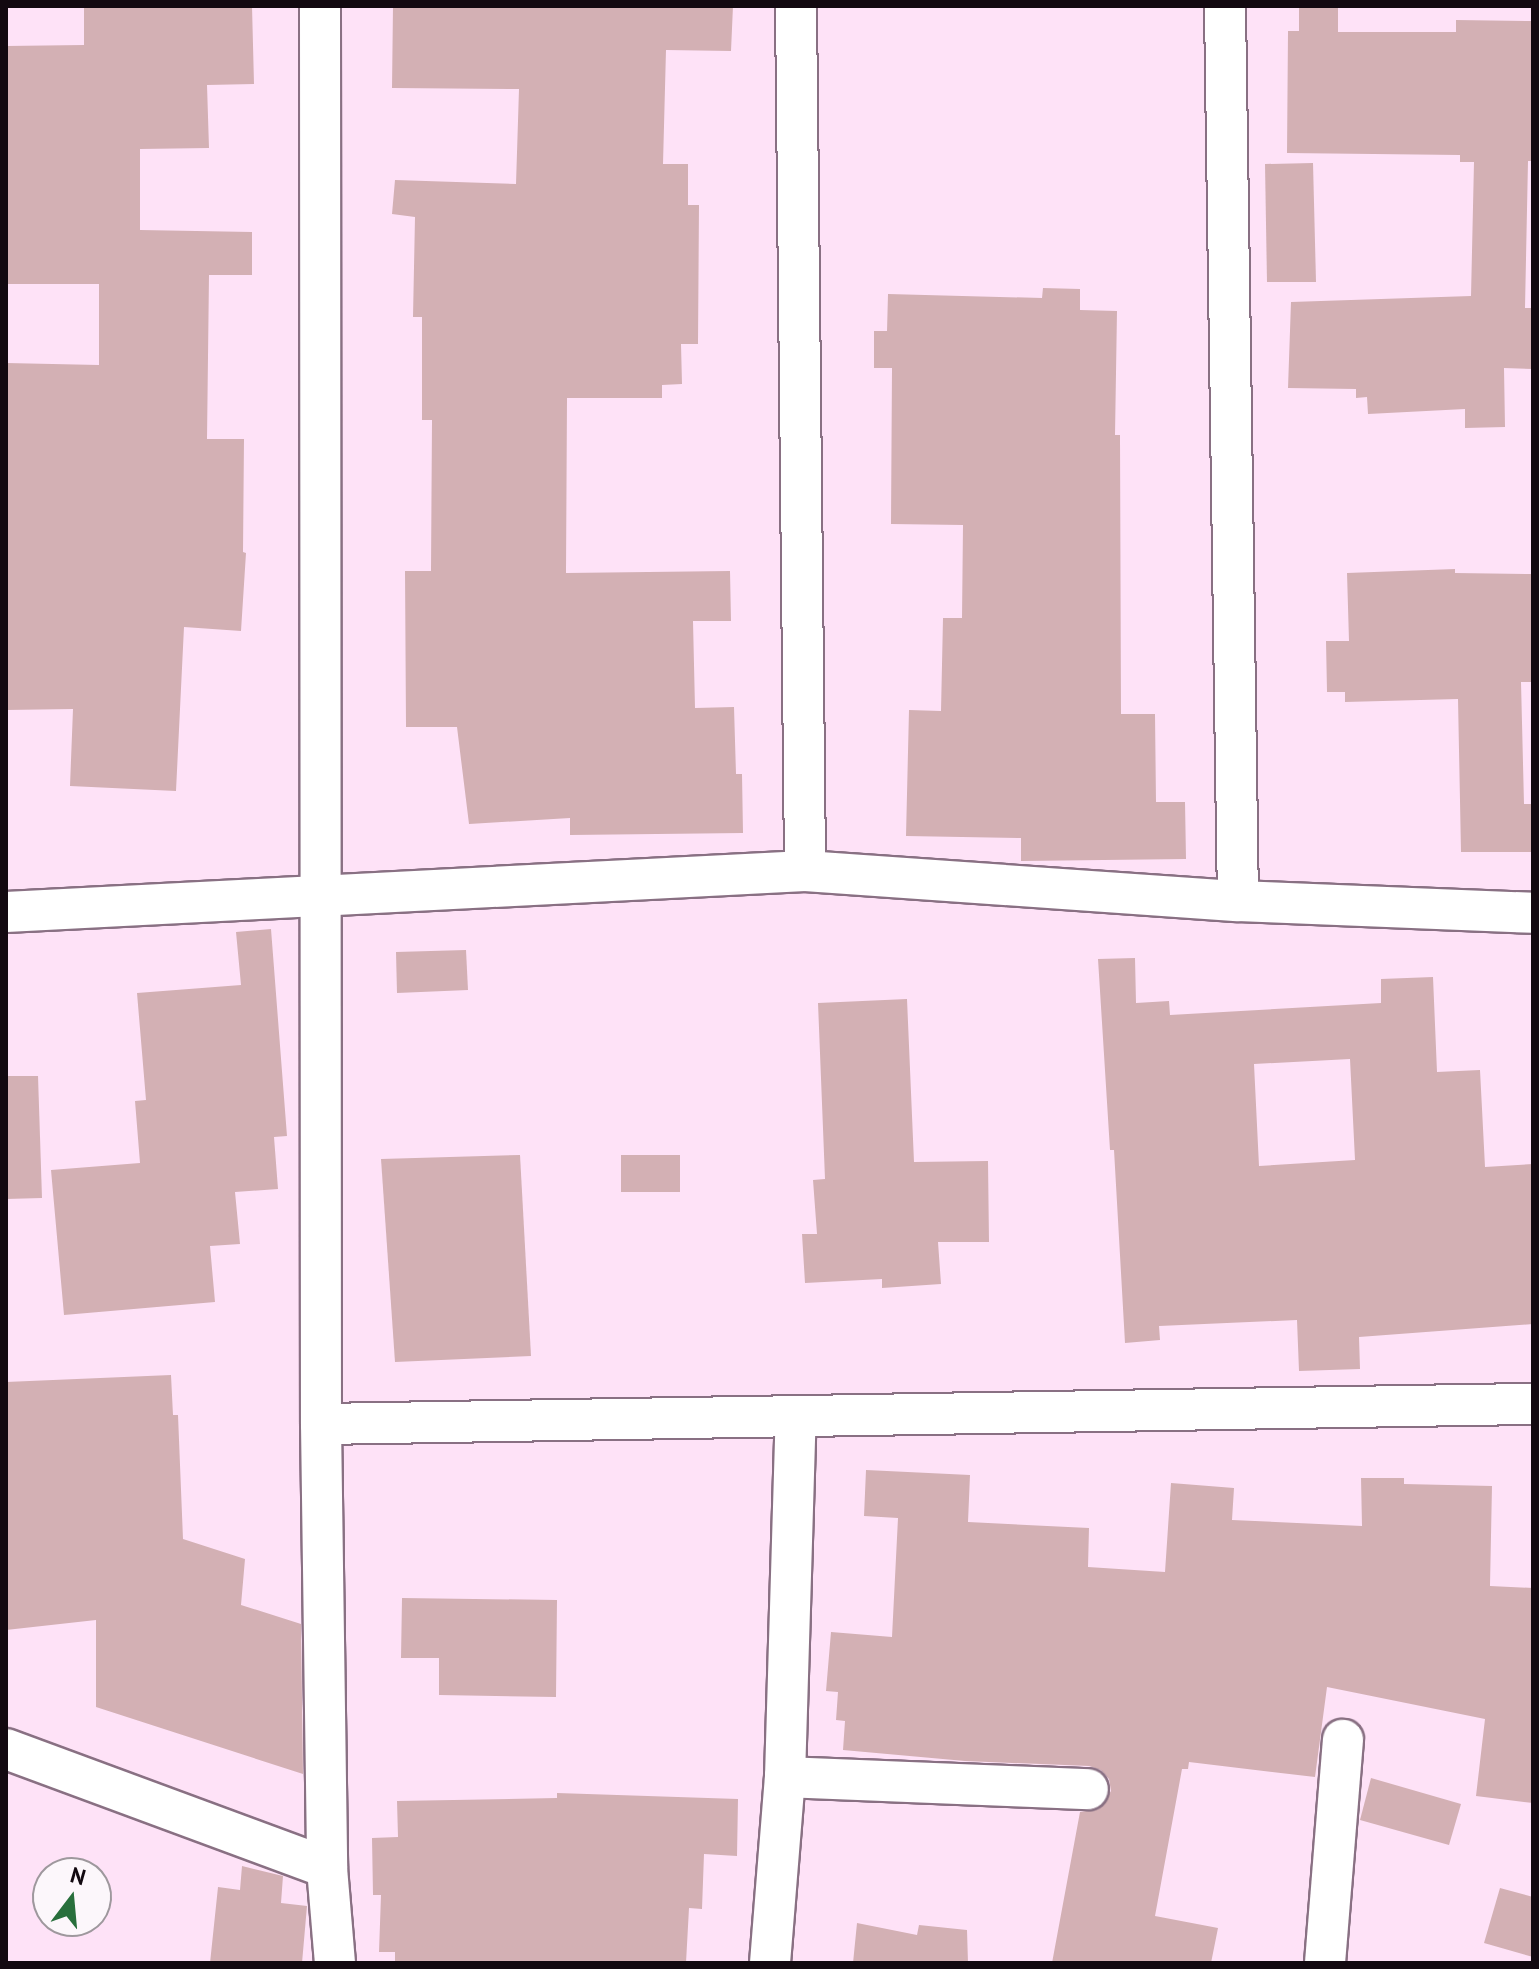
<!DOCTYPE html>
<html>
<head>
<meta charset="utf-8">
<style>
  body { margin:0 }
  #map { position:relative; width:1539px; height:1969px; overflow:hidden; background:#fee2f7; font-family:"PT Sans",sans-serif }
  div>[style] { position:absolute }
  .building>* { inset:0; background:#d3b0b4 }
  .roads { filter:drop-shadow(2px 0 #897083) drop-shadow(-2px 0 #897083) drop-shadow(0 2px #897083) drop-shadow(0 -2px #897083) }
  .minor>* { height:40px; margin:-20px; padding:0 20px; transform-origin:20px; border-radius:20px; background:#fff }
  span { translate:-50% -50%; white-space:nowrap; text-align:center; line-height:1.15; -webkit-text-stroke:6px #fcf7fb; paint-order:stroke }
  .frame { position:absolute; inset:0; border:8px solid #120910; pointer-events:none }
  .north { position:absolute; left:32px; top:1857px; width:80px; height:80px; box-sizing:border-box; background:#fcf7fb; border:2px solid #9e989d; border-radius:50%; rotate:16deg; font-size:22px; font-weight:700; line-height:32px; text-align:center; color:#120910 }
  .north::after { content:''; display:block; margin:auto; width:28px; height:36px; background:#286f3c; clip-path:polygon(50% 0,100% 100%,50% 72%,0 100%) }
</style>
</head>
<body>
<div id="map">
  <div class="building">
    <div style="clip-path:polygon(84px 6px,252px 6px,254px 84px,207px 85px,209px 148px,140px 149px,140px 230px,252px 232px,252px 275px,209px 275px,207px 439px,244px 439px,243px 552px,246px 553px,241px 631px,184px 627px,176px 791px,70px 786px,73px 709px,6px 710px,6px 363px,99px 365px,99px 284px,6px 284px,6px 46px,84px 45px)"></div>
    <div style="clip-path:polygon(393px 6px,733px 6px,731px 51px,666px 50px,663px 164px,688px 164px,688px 205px,699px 205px,698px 344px,681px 344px,682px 384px,662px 385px,662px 398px,567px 398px,566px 573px,730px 571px,731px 621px,693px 621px,695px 708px,734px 707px,736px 774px,742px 774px,743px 833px,570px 835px,570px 818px,469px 824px,457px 727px,406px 727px,405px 571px,431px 571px,432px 420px,422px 420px,422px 317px,413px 317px,415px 217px,392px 214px,395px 180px,516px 184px,519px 89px,392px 88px)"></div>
    <div style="clip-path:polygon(1299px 6px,1338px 6px,1338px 32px,1456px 32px,1456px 20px,1533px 21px,1533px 161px,1528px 161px,1525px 308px,1533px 308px,1533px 369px,1504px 368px,1505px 427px,1465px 428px,1465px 409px,1368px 414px,1367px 397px,1356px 398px,1356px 389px,1288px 388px,1291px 302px,1471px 296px,1474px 162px,1460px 162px,1460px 155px,1287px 153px,1288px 31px,1299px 31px)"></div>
    <div style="clip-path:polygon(1313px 163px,1316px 282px,1267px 282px,1265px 164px)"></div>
    <div style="clip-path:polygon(1043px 288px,1080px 289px,1080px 310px,1117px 311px,1115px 435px,1120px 435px,1121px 714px,1155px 714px,1156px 802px,1185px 802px,1186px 859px,1021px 861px,1021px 838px,906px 836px,909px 710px,941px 711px,943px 618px,962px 618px,963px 525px,891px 524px,892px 368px,874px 368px,874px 331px,887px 331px,888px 294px,1042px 298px)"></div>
    <div style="clip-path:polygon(1455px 569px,1455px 573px,1533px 574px,1533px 682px,1521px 682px,1524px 804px,1533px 804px,1533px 852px,1461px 852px,1458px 699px,1345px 702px,1345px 692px,1327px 692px,1326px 641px,1349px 641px,1347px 573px)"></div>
    <div style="clip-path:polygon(271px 929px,287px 1136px,274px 1137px,278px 1189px,235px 1192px,240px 1244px,210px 1246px,215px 1302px,64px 1315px,51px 1170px,140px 1163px,135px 1101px,146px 1100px,137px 993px,241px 985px,236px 932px)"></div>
    <div style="clip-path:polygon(466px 950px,468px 990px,397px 993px,396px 952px)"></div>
    <div style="clip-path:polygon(evenodd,1135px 958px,1136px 1003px,1169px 1001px,1170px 1015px,1381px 1003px,1381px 979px,1433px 977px,1437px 1072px,1480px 1070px,1485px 1167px,1533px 1164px,1533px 1324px,1359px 1337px,1360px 1369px,1299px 1371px,1297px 1320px,1159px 1326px,1160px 1340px,1125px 1343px,1114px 1150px,1110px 1150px,1098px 959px,1135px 958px,1350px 1059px,1355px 1160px,1259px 1166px,1254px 1064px,1350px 1059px)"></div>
    <div style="clip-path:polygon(907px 999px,914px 1162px,988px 1161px,989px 1242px,938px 1242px,941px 1284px,882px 1288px,882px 1279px,805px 1283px,802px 1234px,817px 1234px,813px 1180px,825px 1179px,818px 1003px)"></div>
    <div style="clip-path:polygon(6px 1076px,38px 1076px,42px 1198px,6px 1199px)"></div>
    <div style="clip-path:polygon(520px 1155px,531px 1356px,395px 1362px,381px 1159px)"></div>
    <div style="clip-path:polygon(621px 1155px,680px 1155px,680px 1192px,621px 1192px)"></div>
    <div style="clip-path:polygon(171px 1375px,173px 1415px,178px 1415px,183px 1539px,245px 1559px,241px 1605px,301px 1624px,303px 1774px,96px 1707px,96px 1620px,6px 1630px,6px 1382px)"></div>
    <div style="clip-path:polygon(866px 1470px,970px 1475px,968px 1522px,1089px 1528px,1088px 1567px,1165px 1572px,1171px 1483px,1234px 1488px,1232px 1520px,1362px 1526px,1361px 1478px,1404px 1478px,1404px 1484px,1492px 1486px,1490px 1586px,1533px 1588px,1533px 1803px,1476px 1796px,1485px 1719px,1327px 1687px,1315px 1777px,1189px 1762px,1188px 1769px,1182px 1769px,1155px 1916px,1218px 1928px,1211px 1963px,1052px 1963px,1080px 1812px,1099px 1809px,1111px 1791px,1109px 1779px,1101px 1770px,1089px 1766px,965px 1761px,843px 1750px,845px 1721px,836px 1720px,838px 1692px,826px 1691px,831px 1632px,892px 1637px,898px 1518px,864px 1516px)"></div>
    <div style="clip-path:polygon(402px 1598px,557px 1600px,556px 1697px,439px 1695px,439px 1658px,401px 1658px)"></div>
    <div style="clip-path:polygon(1371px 1778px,1461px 1804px,1449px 1845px,1360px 1820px)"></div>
    <div style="clip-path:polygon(557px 1793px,738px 1799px,737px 1856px,704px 1854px,702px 1909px,689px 1908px,686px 1963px,395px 1963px,395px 1952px,379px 1952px,381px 1895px,373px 1895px,372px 1838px,398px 1837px,397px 1801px,557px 1798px)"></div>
    <div style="clip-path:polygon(242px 1866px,283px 1876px,281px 1903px,307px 1906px,302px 1963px,210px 1963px,218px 1887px,240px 1890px)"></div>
    <div style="clip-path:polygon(1500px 1888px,1533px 1897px,1533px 1957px,1484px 1943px)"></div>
    <div style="clip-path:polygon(857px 1923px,917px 1935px,919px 1925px,967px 1930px,968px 1963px,853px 1963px)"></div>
  </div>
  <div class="roads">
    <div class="minor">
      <div style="left:320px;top:6px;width:1418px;rotate:89.96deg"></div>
      <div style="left:321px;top:1424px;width:444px;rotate:89.2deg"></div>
      <div style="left:327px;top:1868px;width:95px;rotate:85.2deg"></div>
      <div style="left:796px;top:6px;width:865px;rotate:89.4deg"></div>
      <div style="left:1225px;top:6px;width:895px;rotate:89.17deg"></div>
      <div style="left:6px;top:912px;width:800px;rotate:-2.94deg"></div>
      <div style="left:805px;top:871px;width:434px;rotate:4deg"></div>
      <div style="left:1238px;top:901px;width:295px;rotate:2.3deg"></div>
      <div style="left:321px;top:1424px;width:1212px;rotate:-0.95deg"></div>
      <div style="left:6px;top:1749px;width:342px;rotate:20.3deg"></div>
      <div style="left:785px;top:1777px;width:303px;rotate:2.3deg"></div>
      <div style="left:770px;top:1963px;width:187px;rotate:-85.4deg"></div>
      <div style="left:785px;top:1777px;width:361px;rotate:-88.3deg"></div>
      <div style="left:1325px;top:1963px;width:224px;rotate:-85.4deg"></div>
    </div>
  </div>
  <div class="frame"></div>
  <div class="north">N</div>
</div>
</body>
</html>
